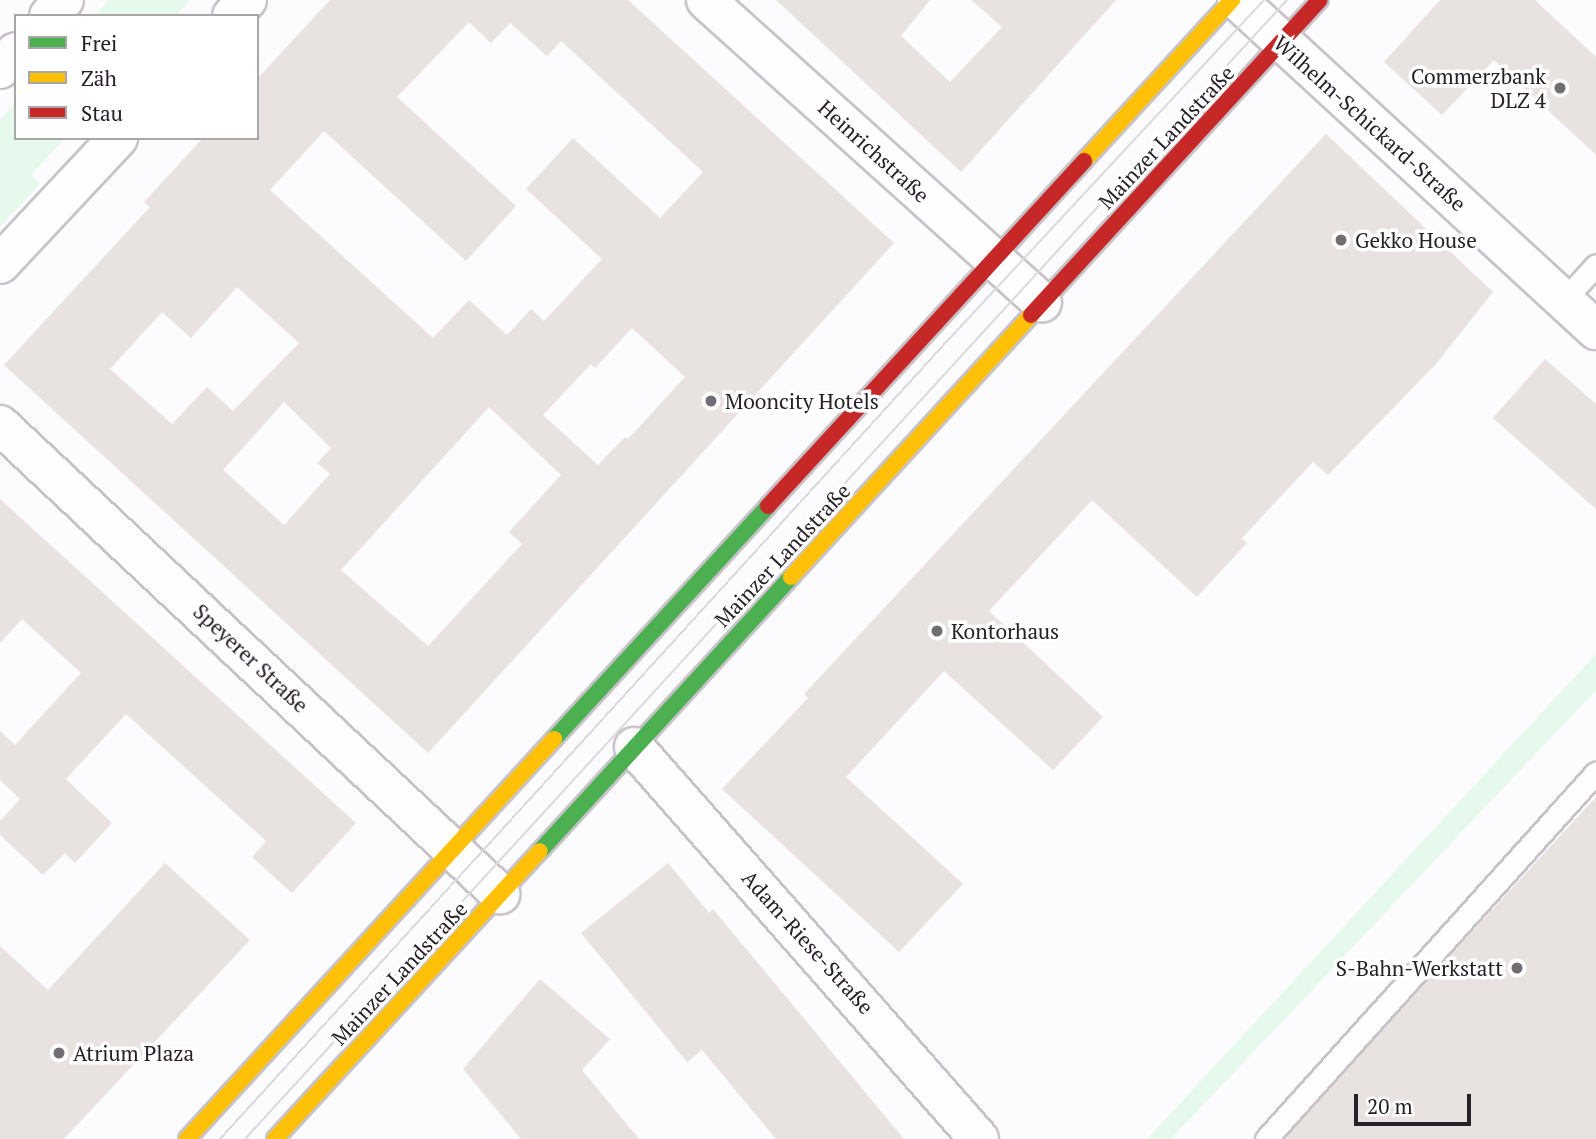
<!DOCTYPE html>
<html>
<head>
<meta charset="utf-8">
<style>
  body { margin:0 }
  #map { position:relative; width:1596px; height:1139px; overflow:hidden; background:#fcfbfd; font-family:"PT Serif",serif }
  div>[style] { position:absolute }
  .green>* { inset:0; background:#e6f9ed }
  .building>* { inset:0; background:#e8e3e0 }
  .roads { filter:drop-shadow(2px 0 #c7c3c9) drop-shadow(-2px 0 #c7c3c9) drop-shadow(0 2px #c7c3c9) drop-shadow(0 -2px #c7c3c9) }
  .lane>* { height:21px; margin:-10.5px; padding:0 10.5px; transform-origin:10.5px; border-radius:10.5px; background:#fffeff }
  .street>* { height:38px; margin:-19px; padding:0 19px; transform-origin:19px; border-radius:19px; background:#fffeff }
  .fast>* { height:16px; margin:-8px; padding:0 8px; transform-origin:8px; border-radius:8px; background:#4caf50 }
  .slow>* { height:16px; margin:-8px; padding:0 8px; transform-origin:8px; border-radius:8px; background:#ffc107 }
  .jam>* { height:16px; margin:-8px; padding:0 8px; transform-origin:8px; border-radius:8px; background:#c62828 }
  .tram>* { height:2px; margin:-1px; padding:0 1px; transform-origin:1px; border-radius:1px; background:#dbdadb }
  .dots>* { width:19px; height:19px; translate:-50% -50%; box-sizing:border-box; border:4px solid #fff; border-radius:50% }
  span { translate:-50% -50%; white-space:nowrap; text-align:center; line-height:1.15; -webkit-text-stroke:7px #fff; paint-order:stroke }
  .poi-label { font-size:21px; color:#262028 }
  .right { translate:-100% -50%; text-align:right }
  .left { translate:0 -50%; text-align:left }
  .street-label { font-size:21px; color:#262028 }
  .legend { position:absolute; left:14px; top:14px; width:245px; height:126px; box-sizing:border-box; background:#fff; border:2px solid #a8a6a9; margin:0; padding:9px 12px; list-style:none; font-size:21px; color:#262028 }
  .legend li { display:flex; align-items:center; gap:14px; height:35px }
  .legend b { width:35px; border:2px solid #a8a6a9 }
  .scale { position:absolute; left:1354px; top:1094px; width:117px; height:32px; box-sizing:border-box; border:4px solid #262028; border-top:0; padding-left:9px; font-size:21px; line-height:24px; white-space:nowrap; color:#262028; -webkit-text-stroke:5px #fff; paint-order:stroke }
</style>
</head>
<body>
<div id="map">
  <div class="green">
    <div style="clip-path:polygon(109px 0,190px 0,176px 16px,94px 16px)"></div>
    <div style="clip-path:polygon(16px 102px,16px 138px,65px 138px,31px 175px,40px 184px,0 227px,0 120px)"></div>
    <div style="clip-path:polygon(1596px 654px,1596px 690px,1171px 1139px,1147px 1139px)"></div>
  </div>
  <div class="building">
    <div style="clip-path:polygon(evenodd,330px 0,628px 0,894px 243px,428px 753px,4px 365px,150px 207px,144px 202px,203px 138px,257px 138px,257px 79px,330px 0,469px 22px,491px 43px,510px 23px,547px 56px,561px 41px,703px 172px,660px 218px,573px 138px,526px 189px,602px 259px,544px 321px,531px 309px,507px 335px,469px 300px,433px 338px,270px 190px,324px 131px,466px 261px,516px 206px,397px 97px,469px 22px,330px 0,237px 287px,299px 343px,233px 411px,207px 387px,172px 424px,110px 369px,162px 312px,191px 338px,237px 287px,330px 0,632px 328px,685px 377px,628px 439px,625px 437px,598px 465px,543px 415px,591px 364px,595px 368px,632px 328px,330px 0,284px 402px,331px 448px,317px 463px,330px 474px,284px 525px,223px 470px,284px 402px,330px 0,489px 407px,561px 475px,509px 532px,522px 544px,428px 646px,341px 570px,489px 407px)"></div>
    <div style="clip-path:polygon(776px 0,930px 0,901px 36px,950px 82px,1002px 27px,971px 0,1116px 0,961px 172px)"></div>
    <div style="clip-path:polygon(1440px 0,1535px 0,1596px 57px,1596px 155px,1494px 60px,1442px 115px,1384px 62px)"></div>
    <div style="clip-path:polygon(1326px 134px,1493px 292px,1435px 365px,1328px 475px,1313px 462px,1242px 538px,1247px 543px,1197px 597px,1092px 500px,989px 611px,1103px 717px,1053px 770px,944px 671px,846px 777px,963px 884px,899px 952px,722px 789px,808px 698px,804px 694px)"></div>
    <div style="clip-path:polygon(1545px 359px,1596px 404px,1596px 509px,1493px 418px)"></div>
    <div style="clip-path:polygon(0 499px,356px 823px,292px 893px,252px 857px,266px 841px,126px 714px,66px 779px,112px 823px,75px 863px,65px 853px,43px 875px,0 835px,0 821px,20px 799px,0 780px,0 731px,15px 745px,81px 673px,22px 619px,0 643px)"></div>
    <div style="clip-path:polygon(1596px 797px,1596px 1139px,1284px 1139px,1396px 1014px)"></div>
    <div style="clip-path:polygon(165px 863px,250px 940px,64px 1139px,0 1139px,0 946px,48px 990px)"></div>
    <div style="clip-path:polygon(668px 863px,709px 913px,713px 909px,904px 1139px,776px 1139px,702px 1050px,687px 1062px,581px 933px)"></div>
    <div style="clip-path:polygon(540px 979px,610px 1039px,582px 1070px,639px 1139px,521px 1139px,463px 1069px)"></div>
  </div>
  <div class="roads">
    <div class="lane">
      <div style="left:1564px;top:300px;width:47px;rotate:-47.6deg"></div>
      <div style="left:1266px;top:1139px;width:493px;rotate:-48deg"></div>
    </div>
    <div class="street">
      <div style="left:706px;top:0;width:452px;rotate:42deg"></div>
      <div style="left:1237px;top:0;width:488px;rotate:42.6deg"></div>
      <div style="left:49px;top:16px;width:22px;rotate:-47deg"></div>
      <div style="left:232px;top:16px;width:22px;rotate:-47deg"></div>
      <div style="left:0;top:69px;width:23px;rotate:-47deg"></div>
      <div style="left:0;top:264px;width:173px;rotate:-46.9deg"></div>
      <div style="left:0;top:425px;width:686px;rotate:43.17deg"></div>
      <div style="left:634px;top:747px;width:522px;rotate:48.65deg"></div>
    </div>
    <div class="fast">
      <div style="left:554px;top:739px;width:316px;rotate:-47.4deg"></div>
      <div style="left:540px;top:851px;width:372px;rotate:-47.5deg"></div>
    </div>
    <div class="slow">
      <div style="left:1084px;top:161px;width:219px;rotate:-47.4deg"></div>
      <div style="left:791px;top:577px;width:355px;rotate:-47.5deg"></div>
      <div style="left:187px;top:1139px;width:543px;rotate:-47.46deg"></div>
      <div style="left:275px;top:1139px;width:391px;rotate:-47.4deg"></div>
    </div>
    <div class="jam">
      <div style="left:1031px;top:315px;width:427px;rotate:-47.5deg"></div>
      <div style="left:768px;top:506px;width:468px;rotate:-47.5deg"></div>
    </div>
  </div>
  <div class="tram">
    <div style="left:220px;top:1139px;width:1084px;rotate:-47.66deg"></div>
    <div style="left:950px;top:338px;width:461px;rotate:-47.1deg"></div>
    <div style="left:245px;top:1139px;width:1544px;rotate:-47.55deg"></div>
  </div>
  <div class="dots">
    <div style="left:1560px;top:88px;background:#716d73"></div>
    <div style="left:1341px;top:240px;background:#716d73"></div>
    <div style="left:711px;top:401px;background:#716d73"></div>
    <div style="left:937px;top:631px;background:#716d73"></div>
    <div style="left:1517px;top:968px;background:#716d73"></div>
    <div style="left:59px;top:1053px;background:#716d73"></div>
  </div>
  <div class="poi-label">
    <span class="right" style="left:1546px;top:88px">Commerzbank<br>DLZ 4</span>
    <span class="left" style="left:1355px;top:240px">Gekko House</span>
    <span class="left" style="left:725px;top:401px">Mooncity Hotels</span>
    <span class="left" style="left:951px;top:631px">Kontorhaus</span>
    <span class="right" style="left:1503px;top:968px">S-Bahn-Werkstatt</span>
    <span class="left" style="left:73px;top:1053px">Atrium Plaza</span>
  </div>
  <div class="street-label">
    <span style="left:1370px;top:123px;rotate:42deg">Wilhelm-Schickard-Straße</span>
    <span style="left:1166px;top:137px;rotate:-47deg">Mainzer Landstraße</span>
    <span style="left:874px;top:151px;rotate:42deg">Heinrichstraße</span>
    <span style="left:782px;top:555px;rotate:-47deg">Mainzer Landstraße</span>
    <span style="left:251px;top:658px;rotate:43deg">Speyerer Straße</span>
    <span style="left:808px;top:942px;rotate:48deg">Adam-Riese-Straße</span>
    <span style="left:399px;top:973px;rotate:-47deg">Mainzer Landstraße</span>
  </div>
  <ul class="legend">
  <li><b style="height:9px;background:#4caf50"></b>Frei</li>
  <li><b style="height:9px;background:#ffc107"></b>Zäh</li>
  <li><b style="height:9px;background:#c62828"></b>Stau</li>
  </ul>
  <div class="scale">20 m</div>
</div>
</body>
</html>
